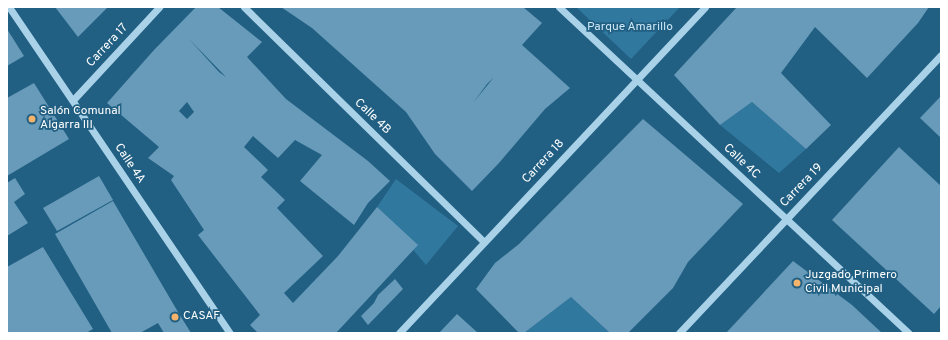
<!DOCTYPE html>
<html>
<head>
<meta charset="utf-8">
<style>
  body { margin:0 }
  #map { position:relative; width:948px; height:340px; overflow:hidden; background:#215f83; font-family:Overpass,sans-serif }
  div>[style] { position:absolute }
  .green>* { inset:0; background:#31789f }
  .building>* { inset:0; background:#679bb9 }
  .minor>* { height:7px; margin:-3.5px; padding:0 3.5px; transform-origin:3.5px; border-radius:3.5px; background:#a9d2e8 }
  .dots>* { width:11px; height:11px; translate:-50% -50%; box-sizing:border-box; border:2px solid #215f83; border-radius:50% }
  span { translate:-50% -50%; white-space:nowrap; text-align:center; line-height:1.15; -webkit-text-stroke:3.5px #215f83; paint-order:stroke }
  .park-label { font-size:12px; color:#cde8f6 }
  .street-label { font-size:12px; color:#fff }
  .poi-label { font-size:12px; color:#fff }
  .left { translate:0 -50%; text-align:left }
  .frame { position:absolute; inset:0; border:8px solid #fff; pointer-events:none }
</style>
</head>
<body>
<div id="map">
  <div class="green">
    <div style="clip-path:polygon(576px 7px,680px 7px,631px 59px)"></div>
    <div style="clip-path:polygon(752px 102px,806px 149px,779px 173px,720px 125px)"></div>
    <div style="clip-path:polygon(396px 179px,458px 226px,426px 265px,377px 207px)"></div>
    <div style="clip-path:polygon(571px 297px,610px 333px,524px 333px)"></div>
  </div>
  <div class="building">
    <div style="clip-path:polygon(55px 7px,108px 7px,78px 37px)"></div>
    <div style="clip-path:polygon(evenodd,196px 7px,218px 7px,262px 42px,247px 57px,286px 99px,368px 161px,390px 181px,368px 203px,354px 225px,300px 181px,322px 155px,295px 140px,278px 158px,253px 136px,244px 147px,268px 170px,261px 177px,285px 200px,277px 208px,323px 256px,284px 293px,293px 303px,338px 256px,377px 207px,418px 245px,336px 333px,258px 333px,250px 325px,260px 315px,198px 235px,204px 230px,171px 180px,174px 176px,148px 158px,159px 147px,107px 103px,154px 50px,196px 7px,188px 38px,226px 77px,219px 72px,188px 38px,196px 7px,187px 102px,194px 112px,187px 119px,179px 111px,187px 102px)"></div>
    <div style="clip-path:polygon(evenodd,281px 7px,523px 7px,542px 23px,522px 45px,570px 88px,545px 109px,499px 163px,472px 191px,435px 154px,406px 112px,312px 28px,281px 7px,494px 77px,473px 103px,487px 84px,494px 77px)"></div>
    <div style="clip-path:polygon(737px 7px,929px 7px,918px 23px,867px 78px,815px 27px,781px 73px,831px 125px,806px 149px,752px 102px,720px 125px,674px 75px)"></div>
    <div style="clip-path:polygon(7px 29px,24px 56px,7px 66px)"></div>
    <div style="clip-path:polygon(34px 83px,69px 139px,7px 176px,7px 98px)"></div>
    <div style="clip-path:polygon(941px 96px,941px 138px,920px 118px)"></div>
    <div style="clip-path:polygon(643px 119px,743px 204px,688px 262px,673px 288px,628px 333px,610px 333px,571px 297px,524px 333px,519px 333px,476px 289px,495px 263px,519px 244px)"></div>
    <div style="clip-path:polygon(899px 147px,941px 186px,941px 306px,934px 314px,832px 220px)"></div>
    <div style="clip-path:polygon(99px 176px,113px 200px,57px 231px,43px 208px)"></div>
    <div style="clip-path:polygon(15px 178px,25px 194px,14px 202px,28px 223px,7px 236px,7px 183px)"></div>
    <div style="clip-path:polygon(113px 201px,178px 312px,191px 333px,164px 333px,158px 323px,140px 333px,112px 333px,55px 234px)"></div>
    <div style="clip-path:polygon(43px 247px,93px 329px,86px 333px,9px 333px,7px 330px,7px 267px)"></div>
    <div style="clip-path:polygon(793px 261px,852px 305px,882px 333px,726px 333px)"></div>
    <div style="clip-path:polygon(395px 279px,403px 289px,368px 325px,361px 316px,374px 303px,378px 295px)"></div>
    <div style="clip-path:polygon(457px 314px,478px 333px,439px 333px)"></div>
  </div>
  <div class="minor">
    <div style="left:9px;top:7px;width:394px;rotate:55.9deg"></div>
    <div style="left:244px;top:7px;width:336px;rotate:44.4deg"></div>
    <div style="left:559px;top:7px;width:478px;rotate:43deg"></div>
    <div style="left:73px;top:100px;width:127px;rotate:-47.2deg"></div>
    <div style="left:399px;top:333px;width:447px;rotate:-46.8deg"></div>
    <div style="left:679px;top:333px;width:382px;rotate:-46.7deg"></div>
  </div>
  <div class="dots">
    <div style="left:32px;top:119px;background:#f5b36b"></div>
    <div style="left:797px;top:283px;background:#f5b36b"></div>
    <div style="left:175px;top:317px;background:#f5b36b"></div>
  </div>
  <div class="park-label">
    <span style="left:630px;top:28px">Parque Amarillo</span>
  </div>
  <div class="street-label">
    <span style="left:108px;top:46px;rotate:-47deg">Carrera 17</span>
    <span style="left:372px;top:117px;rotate:44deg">Calle 4B</span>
    <span style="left:544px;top:162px;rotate:-47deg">Carrera 18</span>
    <span style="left:741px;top:162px;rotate:43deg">Calle 4C</span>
    <span style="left:129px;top:164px;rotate:56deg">Calle 4A</span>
    <span style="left:802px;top:186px;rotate:-46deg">Carrera 19</span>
  </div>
  <div class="poi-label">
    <span class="left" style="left:40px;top:119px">Salón Comunal<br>Algarra III</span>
    <span class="left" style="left:805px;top:283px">Juzgado Primero<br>Civil Municipal</span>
    <span class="left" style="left:183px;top:317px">CASAF</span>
  </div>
  <div class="frame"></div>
</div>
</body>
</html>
